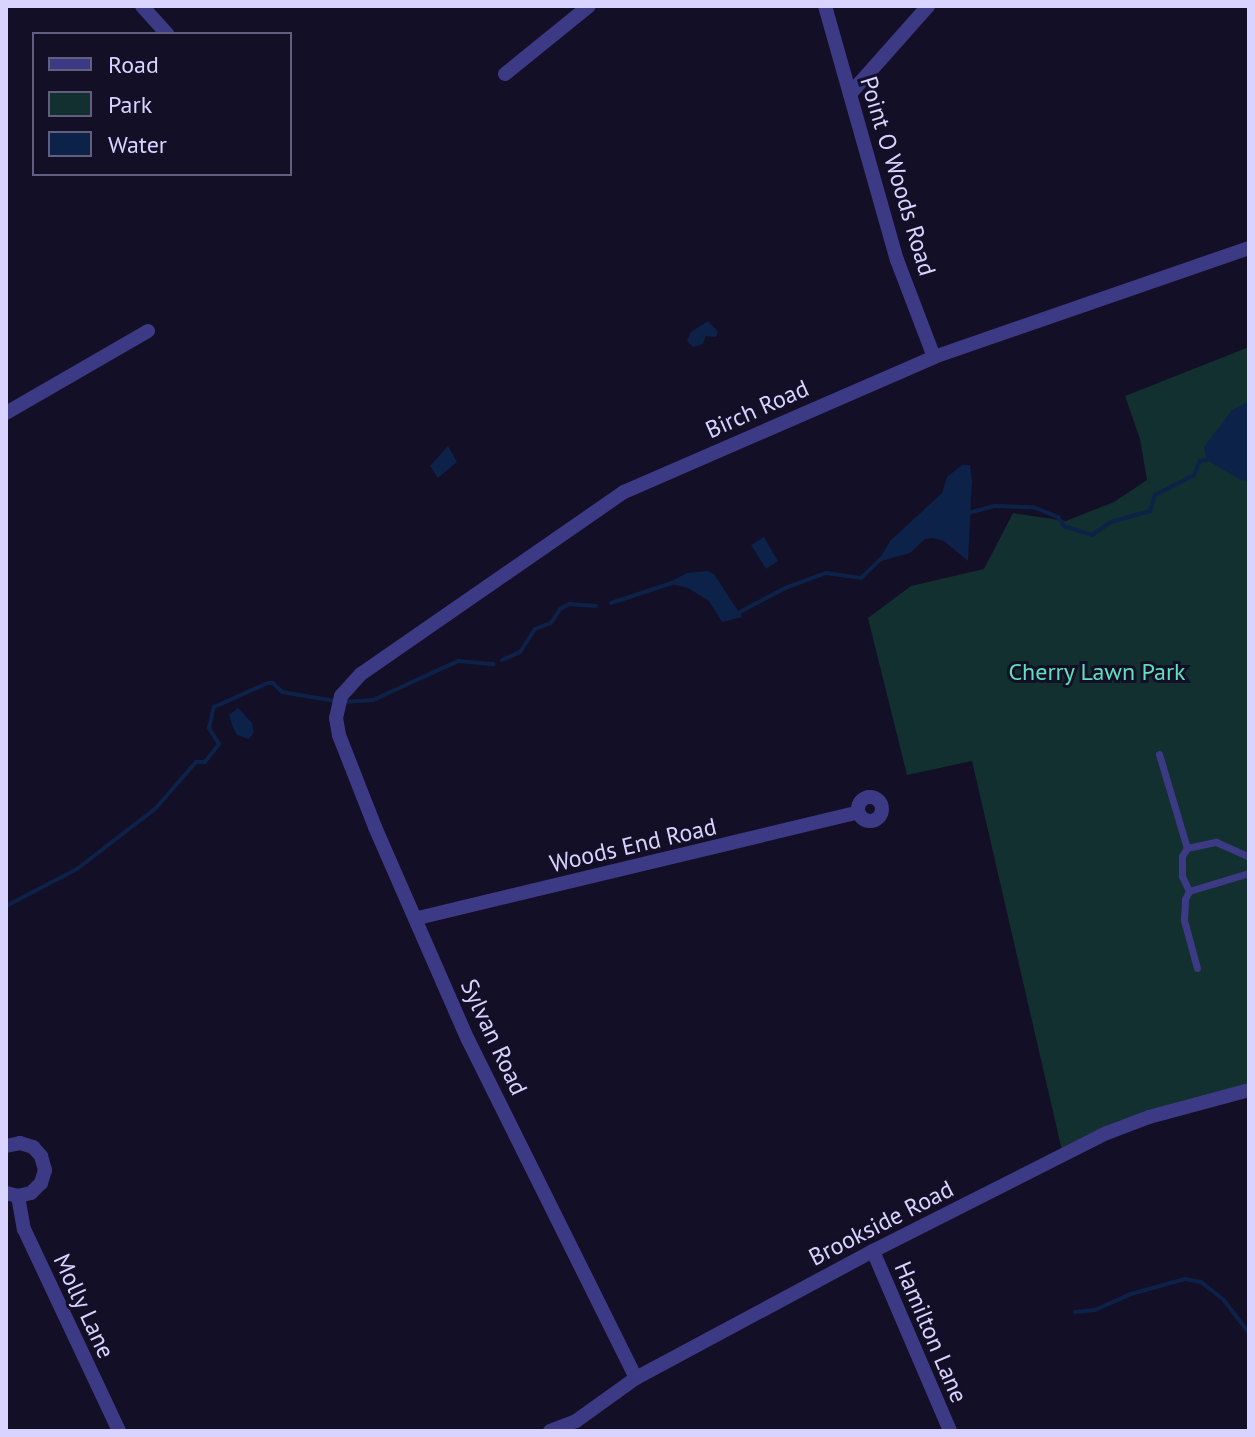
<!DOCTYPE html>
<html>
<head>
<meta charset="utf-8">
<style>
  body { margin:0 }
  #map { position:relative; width:1255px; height:1437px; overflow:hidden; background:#130f26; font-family:"PT Sans",sans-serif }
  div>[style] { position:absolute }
  .green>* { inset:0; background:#12302f }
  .water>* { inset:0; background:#0c2248 }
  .stream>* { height:4px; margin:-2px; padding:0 2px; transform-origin:2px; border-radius:2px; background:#0c2248 }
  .service>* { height:7px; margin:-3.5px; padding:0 3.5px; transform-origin:3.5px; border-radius:3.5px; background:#3d3a85 }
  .minor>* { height:14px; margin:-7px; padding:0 7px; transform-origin:7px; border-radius:7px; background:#3d3a85 }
  .minor>.ring { margin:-7px; padding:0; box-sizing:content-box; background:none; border:14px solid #3d3a85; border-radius:50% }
  span { translate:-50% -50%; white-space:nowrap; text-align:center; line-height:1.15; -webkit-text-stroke:6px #130f26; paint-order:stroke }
  .street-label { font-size:24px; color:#d9d4ff }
  .park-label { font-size:24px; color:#5fe0c0 }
  .frame { position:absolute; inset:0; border:8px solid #d9d4ff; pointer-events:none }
  .legend { position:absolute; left:32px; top:32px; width:260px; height:144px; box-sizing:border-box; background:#130f26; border:2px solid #625e7d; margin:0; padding:10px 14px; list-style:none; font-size:24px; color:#d9d4ff }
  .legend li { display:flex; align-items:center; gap:16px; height:40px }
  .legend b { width:40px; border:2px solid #625e7d }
</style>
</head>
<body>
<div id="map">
  <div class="green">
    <div style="clip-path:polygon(1249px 347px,1249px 1094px,1227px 1096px,1063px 1155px,972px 761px,907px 775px,868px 618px,911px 586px,984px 569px,1013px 513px,1066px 521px,1114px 502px,1147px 480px,1140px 439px,1125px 396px)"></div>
  </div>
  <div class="water">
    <div style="clip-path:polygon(708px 321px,718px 332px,716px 337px,706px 336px,703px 344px,693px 347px,687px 341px,691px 332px)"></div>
    <div style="clip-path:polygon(1249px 401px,1249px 481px,1241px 480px,1207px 460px,1204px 447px,1232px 410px)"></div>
    <div style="clip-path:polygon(448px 446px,457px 462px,438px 478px,430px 466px)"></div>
    <div style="clip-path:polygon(962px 465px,970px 465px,972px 481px,968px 561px,944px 541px,933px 538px,925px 539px,910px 553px,878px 562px,890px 541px,942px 493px,947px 477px)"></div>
    <div style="clip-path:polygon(764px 537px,778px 561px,766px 569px,751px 545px)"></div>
    <div style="clip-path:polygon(707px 571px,714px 574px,742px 617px,722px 622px,709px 601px,688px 588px,668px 583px,687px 573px)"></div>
    <div style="clip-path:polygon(238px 708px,252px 723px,254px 732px,249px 739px,237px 735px,232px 725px,229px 715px)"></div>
  </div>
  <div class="stream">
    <div style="left:968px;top:513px;width:28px;rotate:-15deg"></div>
    <div style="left:995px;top:506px;width:38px;rotate:2deg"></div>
    <div style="left:1033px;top:507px;width:27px;rotate:22deg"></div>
    <div style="left:1058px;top:517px;width:11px;rotate:56deg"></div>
    <div style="left:1064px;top:526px;width:29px;rotate:18deg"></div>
    <div style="left:1092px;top:535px;width:23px;rotate:-34deg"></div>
    <div style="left:1111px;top:522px;width:41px;rotate:-15.8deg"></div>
    <div style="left:1150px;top:511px;width:17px;rotate:-73deg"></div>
    <div style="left:1155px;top:495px;width:44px;rotate:-27.1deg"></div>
    <div style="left:1194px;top:475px;width:15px;rotate:-67deg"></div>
    <div style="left:1200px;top:461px;width:11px;rotate:-10deg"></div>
    <div style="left:611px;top:603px;width:64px;rotate:-18.2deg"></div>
    <div style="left:738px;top:613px;width:53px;rotate:-28deg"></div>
    <div style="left:785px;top:588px;width:44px;rotate:-20.1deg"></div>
    <div style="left:826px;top:573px;width:35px;rotate:8deg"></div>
    <div style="left:861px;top:578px;width:29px;rotate:-44deg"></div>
    <div style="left:502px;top:660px;width:20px;rotate:-24deg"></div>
    <div style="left:520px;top:652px;width:27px;rotate:-57deg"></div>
    <div style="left:535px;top:629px;width:17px;rotate:-21deg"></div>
    <div style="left:551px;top:623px;width:17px;rotate:-57deg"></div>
    <div style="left:560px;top:609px;width:10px;rotate:-29deg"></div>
    <div style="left:569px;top:604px;width:27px;rotate:4deg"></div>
    <div style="left:344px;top:702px;width:29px;rotate:-4deg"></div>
    <div style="left:373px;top:700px;width:94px;rotate:-24.6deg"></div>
    <div style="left:458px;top:661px;width:36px;rotate:5deg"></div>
    <div style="left:6px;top:906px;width:80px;rotate:-27.5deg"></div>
    <div style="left:77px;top:869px;width:98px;rotate:-37.6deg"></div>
    <div style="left:155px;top:809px;width:62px;rotate:-48.9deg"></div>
    <div style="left:196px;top:762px;width:9px"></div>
    <div style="left:205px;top:762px;width:23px;rotate:-52deg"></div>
    <div style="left:219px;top:744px;width:19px;rotate:-122deg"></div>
    <div style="left:209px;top:728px;width:22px;rotate:-77deg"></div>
    <div style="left:214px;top:707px;width:59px;rotate:-24deg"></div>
    <div style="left:268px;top:683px;width:5px"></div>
    <div style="left:273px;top:683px;width:13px;rotate:45deg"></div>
    <div style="left:282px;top:692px;width:54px;rotate:9.6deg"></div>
    <div style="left:1075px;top:1312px;width:20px;rotate:-6deg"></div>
    <div style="left:1095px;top:1310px;width:39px;rotate:-24deg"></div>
    <div style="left:1131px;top:1294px;width:56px;rotate:-15.5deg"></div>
    <div style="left:1185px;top:1279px;width:16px;rotate:11deg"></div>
    <div style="left:1201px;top:1282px;width:28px;rotate:38deg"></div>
    <div style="left:1223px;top:1299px;width:43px;rotate:52.6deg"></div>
  </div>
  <div class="service">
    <div style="left:1159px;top:754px;width:98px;rotate:73.4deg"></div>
    <div style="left:1189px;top:891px;width:17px;rotate:-115deg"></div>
    <div style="left:1182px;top:876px;width:20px;rotate:-90deg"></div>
    <div style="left:1182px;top:856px;width:9px;rotate:-58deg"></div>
    <div style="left:1187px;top:848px;width:30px;rotate:-12deg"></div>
    <div style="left:1216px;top:842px;width:36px;rotate:24deg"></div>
    <div style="left:1197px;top:968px;width:50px;rotate:-105.2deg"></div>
    <div style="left:1184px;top:920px;width:21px;rotate:-87deg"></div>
    <div style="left:1185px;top:899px;width:9px;rotate:-63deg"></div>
    <div style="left:1189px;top:891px;width:63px;rotate:-16.7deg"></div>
  </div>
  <div class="minor">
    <div style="left:142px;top:6px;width:38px;rotate:48deg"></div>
    <div style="left:825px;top:6px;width:264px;rotate:74.2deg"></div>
    <div style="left:897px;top:260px;width:104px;rotate:69.1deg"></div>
    <div style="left:505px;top:74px;width:108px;rotate:-39deg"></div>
    <div style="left:850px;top:94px;width:118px;rotate:-48.4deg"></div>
    <div style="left:6px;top:413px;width:164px;rotate:-30deg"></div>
    <div class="ring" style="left:858px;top:797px;width:10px;height:10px"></div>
    <div style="left:418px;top:918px;width:453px;rotate:-13.5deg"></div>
    <div style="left:6px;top:1146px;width:14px;rotate:-12deg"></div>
    <div style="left:20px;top:1143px;width:14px;rotate:17deg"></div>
    <div style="left:33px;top:1147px;width:12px;rotate:48deg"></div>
    <div style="left:41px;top:1156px;width:15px;rotate:74deg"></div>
    <div style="left:45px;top:1170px;width:14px;rotate:107deg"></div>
    <div style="left:41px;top:1183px;width:14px;rotate:135deg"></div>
    <div style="left:31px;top:1193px;width:13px;rotate:167deg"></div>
    <div style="left:18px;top:1196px;width:12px;rotate:-166deg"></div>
    <div style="left:18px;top:1196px;width:34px;rotate:80deg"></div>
    <div style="left:24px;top:1229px;width:223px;rotate:64.8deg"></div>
    <div style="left:873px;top:1251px;width:196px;rotate:66.8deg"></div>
    <div style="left:636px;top:1378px;width:377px;rotate:-116.4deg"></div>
    <div style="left:468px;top:1040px;width:232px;rotate:-113.6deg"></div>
    <div style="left:375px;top:827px;width:99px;rotate:-111.4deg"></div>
    <div style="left:339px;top:735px;width:17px;rotate:-100deg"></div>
    <div style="left:336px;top:718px;width:23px;rotate:-77deg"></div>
    <div style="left:341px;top:696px;width:30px;rotate:-48deg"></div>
    <div style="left:361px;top:674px;width:320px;rotate:-34.7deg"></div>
    <div style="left:624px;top:492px;width:338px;rotate:-23.5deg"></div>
    <div style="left:934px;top:357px;width:333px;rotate:-19.1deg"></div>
    <div style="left:550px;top:1431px;width:28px;rotate:-21deg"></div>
    <div style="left:576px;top:1421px;width:74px;rotate:-35.6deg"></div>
    <div style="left:636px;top:1378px;width:269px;rotate:-28.2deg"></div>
    <div style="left:873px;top:1251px;width:262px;rotate:-26.8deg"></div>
    <div style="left:1107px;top:1133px;width:45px;rotate:-20.9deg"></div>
    <div style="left:1149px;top:1117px;width:104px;rotate:-15.1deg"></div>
  </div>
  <div class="street-label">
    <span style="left:898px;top:176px;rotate:73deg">Point O Woods Road</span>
    <span style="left:757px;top:409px;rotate:-24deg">Birch Road</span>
    <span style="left:633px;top:845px;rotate:-13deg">Woods End Road</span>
    <span style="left:494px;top:1037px;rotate:65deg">Sylvan Road</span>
    <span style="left:881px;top:1223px;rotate:-27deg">Brookside Road</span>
    <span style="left:84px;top:1306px;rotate:65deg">Molly Lane</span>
    <span style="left:931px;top:1332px;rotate:67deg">Hamilton Lane</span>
  </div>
  <div class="park-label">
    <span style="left:1097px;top:672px">Cherry Lawn Park</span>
  </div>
  <div class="frame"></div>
  <ul class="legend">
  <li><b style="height:10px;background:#3d3a85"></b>Road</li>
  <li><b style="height:22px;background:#12302f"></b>Park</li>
  <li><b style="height:22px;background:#0c2248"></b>Water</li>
  </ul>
</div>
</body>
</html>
